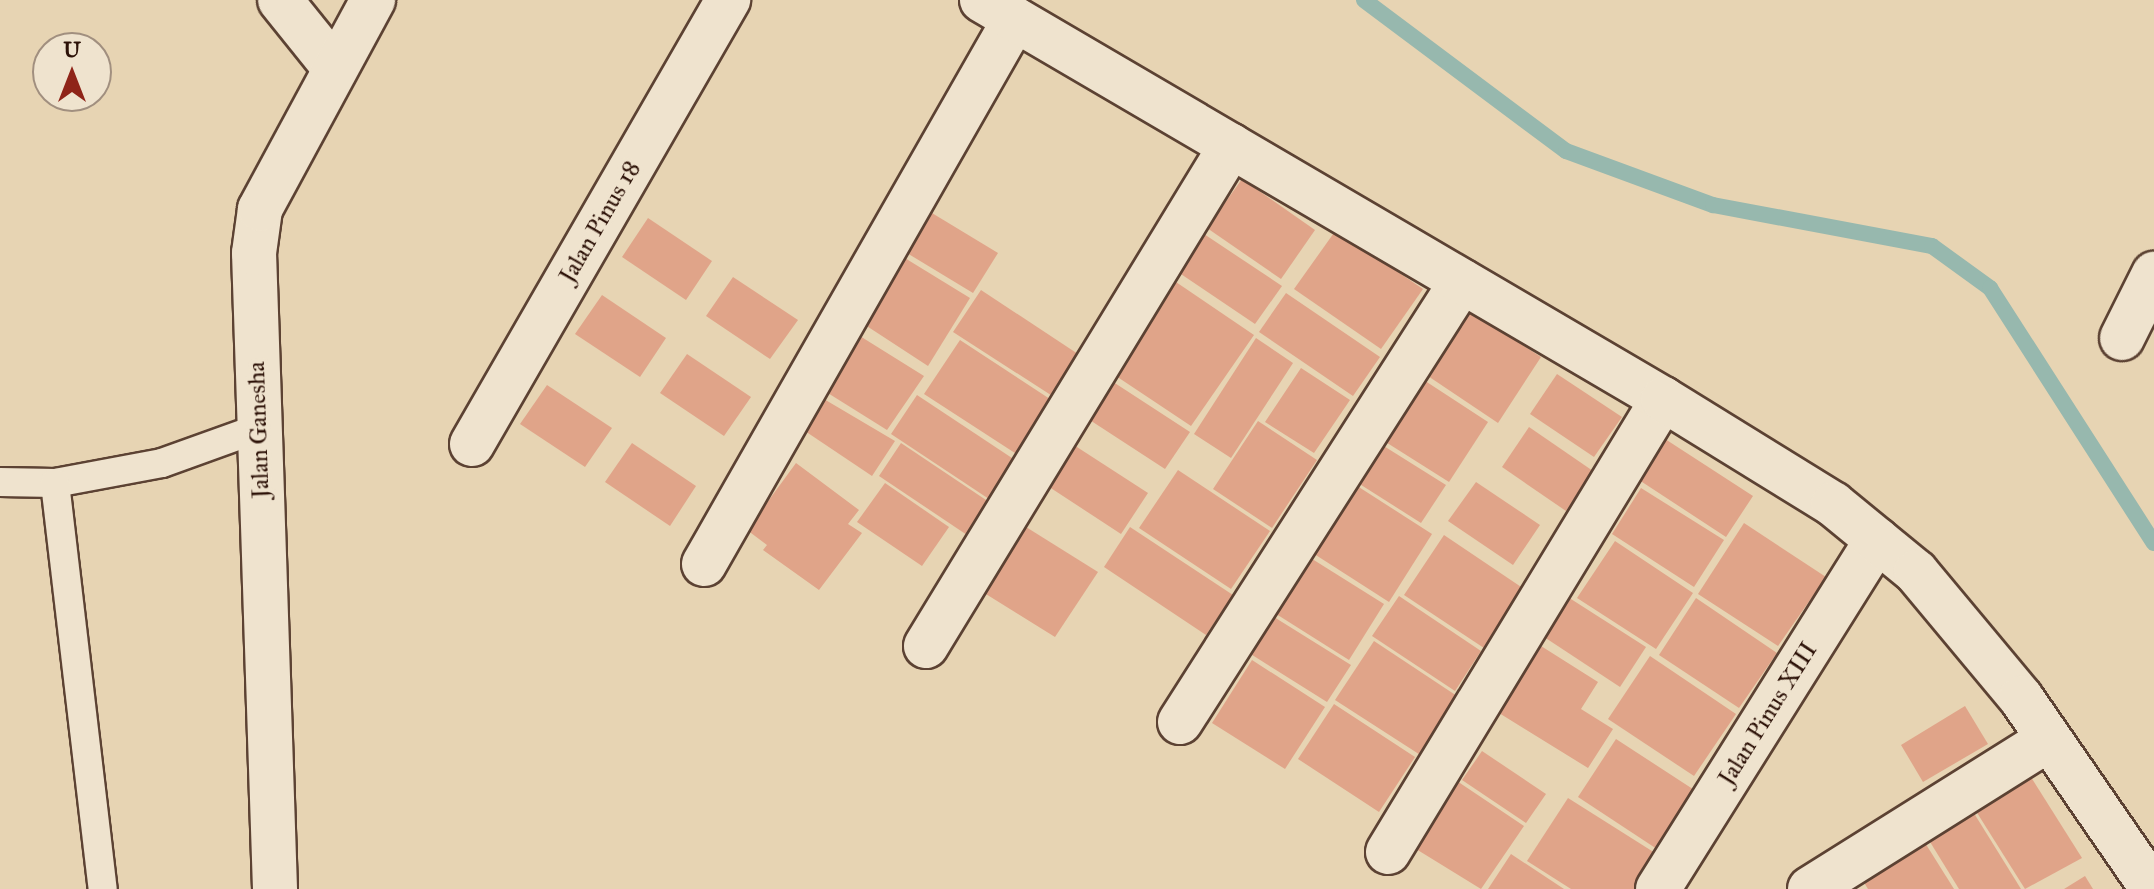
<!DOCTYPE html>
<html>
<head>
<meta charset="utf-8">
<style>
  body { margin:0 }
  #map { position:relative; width:2154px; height:889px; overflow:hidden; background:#e7d4b3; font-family:"IM FELL Great Primer",serif }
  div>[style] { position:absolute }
  .stream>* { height:16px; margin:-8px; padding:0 8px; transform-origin:8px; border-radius:8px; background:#97b8ae }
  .building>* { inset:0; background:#e0a489 }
  .roads { filter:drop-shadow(2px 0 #5c4233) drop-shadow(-2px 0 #5c4233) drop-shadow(0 2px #5c4233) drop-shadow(0 -2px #5c4233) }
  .lane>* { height:28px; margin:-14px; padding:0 14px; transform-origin:14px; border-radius:14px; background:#efe3ce }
  .street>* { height:44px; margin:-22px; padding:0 22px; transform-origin:22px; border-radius:22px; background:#efe3ce }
  .secondary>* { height:44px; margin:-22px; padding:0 22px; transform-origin:22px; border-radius:22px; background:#efe3ce }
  span { translate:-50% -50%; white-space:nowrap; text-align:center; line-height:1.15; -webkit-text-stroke:8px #efe3ce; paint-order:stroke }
  .street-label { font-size:24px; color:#2d1208 }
  .north { position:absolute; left:32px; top:32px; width:80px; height:80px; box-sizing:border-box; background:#efe3ce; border:2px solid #a18f7f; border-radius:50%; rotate:0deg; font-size:22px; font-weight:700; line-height:32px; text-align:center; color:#2d1208 }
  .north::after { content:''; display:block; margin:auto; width:28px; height:36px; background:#8f2418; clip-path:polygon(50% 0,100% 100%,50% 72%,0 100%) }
</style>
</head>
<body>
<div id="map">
  <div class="stream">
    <div style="left:1364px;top:0;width:252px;rotate:36.8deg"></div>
    <div style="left:1566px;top:151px;width:157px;rotate:20.2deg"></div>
    <div style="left:1713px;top:205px;width:223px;rotate:10.6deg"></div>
    <div style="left:1932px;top:246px;width:72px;rotate:35.9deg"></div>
    <div style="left:1990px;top:288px;width:303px;rotate:57.3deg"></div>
  </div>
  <div class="building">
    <div style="clip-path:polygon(1242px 179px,1315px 230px,1281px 279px,1207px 228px)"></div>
    <div style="clip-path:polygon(922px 207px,998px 253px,973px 293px,897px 247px)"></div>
    <div style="clip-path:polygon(648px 218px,712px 261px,686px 300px,622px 257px)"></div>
    <div style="clip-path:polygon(1198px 230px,1282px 286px,1255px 324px,1172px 268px)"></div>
    <div style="clip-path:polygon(1336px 230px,1423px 289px,1381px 349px,1294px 289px)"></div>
    <div style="clip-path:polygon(895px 252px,970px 298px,928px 366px,856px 319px)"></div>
    <div style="clip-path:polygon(733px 277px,798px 320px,770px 359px,706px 316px)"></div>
    <div style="clip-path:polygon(1173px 280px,1254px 335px,1191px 426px,1110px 372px)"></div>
    <div style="clip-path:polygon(981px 290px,1084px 358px,1057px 399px,953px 332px)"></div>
    <div style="clip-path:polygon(1286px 293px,1380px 357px,1353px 396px,1259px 332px)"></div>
    <div style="clip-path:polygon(602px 295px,666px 338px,640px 377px,575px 334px)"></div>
    <div style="clip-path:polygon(1459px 304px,1541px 357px,1498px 423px,1416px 368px)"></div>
    <div style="clip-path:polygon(847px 328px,924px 376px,887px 430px,815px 385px)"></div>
    <div style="clip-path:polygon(1256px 338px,1293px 363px,1231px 458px,1194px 434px)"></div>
    <div style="clip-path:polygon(960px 340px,1056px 403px,1021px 457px,924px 394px)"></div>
    <div style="clip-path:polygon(687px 354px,751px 397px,724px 436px,660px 393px)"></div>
    <div style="clip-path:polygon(1301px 368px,1350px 400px,1314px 453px,1265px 422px)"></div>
    <div style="clip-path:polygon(1413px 373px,1488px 422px,1449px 482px,1373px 434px)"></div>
    <div style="clip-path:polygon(1557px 374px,1622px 417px,1594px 457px,1530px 414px)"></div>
    <div style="clip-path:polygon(1104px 376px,1190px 432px,1165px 469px,1079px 413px)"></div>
    <div style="clip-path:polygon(547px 385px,612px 428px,585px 467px,520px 424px)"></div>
    <div style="clip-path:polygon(812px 392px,895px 441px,872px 476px,793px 423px)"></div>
    <div style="clip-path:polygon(917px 395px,1018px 462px,992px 501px,891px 434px)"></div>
    <div style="clip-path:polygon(1258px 421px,1317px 460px,1272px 528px,1213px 489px)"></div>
    <div style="clip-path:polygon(1529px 427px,1593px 471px,1566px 511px,1502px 467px)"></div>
    <div style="clip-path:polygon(1662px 437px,1753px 496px,1726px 537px,1636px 478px)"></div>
    <div style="clip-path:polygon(1063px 438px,1148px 493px,1121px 534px,1037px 479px)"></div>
    <div style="clip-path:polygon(1371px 438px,1446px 485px,1421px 523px,1347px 476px)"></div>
    <div style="clip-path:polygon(632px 443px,696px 486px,670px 526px,605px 482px)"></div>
    <div style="clip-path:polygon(901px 443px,992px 504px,970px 537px,879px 476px)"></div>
    <div style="clip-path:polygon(796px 463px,859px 510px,848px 524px,862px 533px,819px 590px,763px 550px,767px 545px,747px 530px)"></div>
    <div style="clip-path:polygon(1178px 470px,1270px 531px,1231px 589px,1139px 528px)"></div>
    <div style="clip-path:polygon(1351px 482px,1432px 534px,1389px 602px,1308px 550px)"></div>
    <div style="clip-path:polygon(1476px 482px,1540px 525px,1513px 565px,1448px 521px)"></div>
    <div style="clip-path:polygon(885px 483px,949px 527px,922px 566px,857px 522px)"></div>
    <div style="clip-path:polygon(1641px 488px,1724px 540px,1694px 587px,1612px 534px)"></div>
    <div style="clip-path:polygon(1015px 520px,1098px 572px,1055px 637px,973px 586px)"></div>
    <div style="clip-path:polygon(1744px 523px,1826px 577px,1778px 646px,1698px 594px)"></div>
    <div style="clip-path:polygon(1130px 527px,1233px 595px,1206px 635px,1104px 567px)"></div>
    <div style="clip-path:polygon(1444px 535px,1530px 593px,1490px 652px,1404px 595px)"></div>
    <div style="clip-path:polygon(1615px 541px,1693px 593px,1656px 649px,1577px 598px)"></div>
    <div style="clip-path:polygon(1309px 557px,1384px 604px,1349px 660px,1273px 612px)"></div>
    <div style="clip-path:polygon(1560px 592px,1646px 647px,1620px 687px,1535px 631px)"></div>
    <div style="clip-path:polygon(1399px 596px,1481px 651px,1455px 691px,1372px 636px)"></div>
    <div style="clip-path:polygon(1696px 598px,1777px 653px,1739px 708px,1659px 655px)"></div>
    <div style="clip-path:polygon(1261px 609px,1351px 665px,1327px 702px,1238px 646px)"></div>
    <div style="clip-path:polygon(1374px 641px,1463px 700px,1425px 758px,1335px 700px)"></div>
    <div style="clip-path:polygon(1541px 646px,1598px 682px,1581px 709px,1613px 729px,1588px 768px,1499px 713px)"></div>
    <div style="clip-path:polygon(1650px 656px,1736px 714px,1694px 776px,1608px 719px)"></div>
    <div style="clip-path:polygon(1252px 660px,1325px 707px,1285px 769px,1212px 723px)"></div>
    <div style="clip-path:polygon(1334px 704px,1415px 757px,1379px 812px,1298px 759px)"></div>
    <div style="clip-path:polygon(1965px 706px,1988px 744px,1923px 782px,1901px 745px)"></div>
    <div style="clip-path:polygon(1616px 739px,1702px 795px,1663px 853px,1578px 797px)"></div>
    <div style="clip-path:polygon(1482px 751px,1546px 794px,1526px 823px,1462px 780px)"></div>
    <div style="clip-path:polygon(2029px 774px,2082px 858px,2025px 889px,1974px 808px)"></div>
    <div style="clip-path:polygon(1448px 775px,1524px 826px,1481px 889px,1403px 841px)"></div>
    <div style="clip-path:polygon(1568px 798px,1663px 858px,1643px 889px,1571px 889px,1527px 861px)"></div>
    <div style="clip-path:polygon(1972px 810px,2021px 889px,1959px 889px,1927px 837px)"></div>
    <div style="clip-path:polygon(1922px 838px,1954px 889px,1868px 889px,1860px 876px)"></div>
    <div style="clip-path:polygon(1511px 854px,1564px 889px,1488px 889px)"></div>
    <div style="clip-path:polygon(2085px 876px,2093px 889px,2064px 889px)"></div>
  </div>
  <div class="roads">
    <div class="lane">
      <div style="left:0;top:482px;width:55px;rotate:1deg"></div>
      <div style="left:55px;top:483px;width:109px;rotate:-10.6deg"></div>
      <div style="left:162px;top:463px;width:103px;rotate:-19.8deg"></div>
      <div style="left:55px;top:483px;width:409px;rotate:83.3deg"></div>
    </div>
    <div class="street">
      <div style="left:280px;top:0;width:85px;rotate:51.2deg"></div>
      <div style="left:2122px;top:338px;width:72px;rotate:-63.4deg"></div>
      <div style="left:472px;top:444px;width:513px;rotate:-60.03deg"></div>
      <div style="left:704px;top:564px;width:627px;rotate:-60.29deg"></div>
      <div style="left:926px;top:646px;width:586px;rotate:-58.62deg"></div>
      <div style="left:1180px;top:722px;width:523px;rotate:-57.4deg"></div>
      <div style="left:1388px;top:852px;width:530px;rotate:-58.74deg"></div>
      <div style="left:1658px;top:889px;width:412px;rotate:-57.9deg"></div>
      <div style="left:1810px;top:889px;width:282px;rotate:-32.1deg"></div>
    </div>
    <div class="secondary">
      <div style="left:982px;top:0;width:789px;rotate:30.37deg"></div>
      <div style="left:1663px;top:399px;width:200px;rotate:31.7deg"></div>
      <div style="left:1833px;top:504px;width:107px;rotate:39.3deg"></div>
      <div style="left:1916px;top:572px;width:164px;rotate:50.2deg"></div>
      <div style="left:2021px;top:698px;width:232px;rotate:55.4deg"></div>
      <div style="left:275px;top:889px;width:636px;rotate:-91.89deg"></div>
      <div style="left:254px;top:253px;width:44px;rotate:-82.2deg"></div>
      <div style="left:260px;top:209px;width:238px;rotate:-61.6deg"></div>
    </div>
  </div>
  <div class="street-label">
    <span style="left:600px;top:222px;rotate:-60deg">Jalan Pinus 18</span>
    <span style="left:259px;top:430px;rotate:-92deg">Jalan Ganesha</span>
    <span style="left:1768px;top:714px;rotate:-58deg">Jalan Pinus XIII</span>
  </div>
  <div class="north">U</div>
</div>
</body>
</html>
